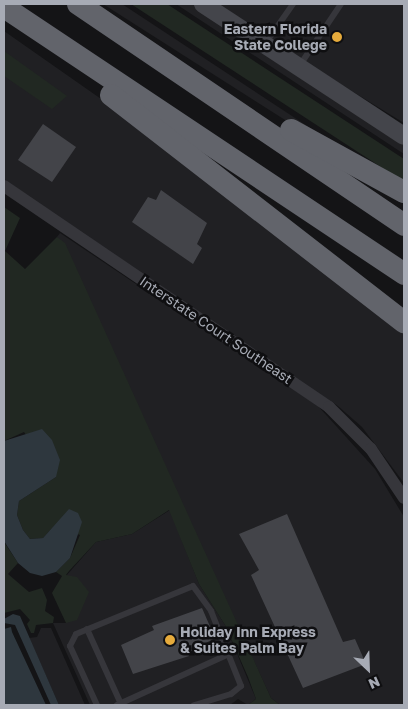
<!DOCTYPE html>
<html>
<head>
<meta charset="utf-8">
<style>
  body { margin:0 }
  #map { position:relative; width:408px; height:709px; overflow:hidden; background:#141416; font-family:"Golos Text",sans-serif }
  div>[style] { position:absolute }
  .built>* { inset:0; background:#202023 }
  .green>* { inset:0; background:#212822 }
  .water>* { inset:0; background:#2e373e }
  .building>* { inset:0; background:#434449 }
  .lane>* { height:6px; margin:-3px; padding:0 3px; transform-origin:3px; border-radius:3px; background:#36363b }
  .street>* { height:12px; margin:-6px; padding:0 6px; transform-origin:6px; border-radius:6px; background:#36363b }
  .secondary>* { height:18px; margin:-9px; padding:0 9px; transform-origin:9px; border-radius:9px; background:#44454b }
  .highway>* { height:22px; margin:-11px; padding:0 11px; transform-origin:11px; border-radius:11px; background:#62646b }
  .dots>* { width:14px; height:14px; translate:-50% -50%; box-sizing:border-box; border:2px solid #0f0f11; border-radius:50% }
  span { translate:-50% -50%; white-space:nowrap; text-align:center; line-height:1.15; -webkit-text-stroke:5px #0f0f11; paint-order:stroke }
  .poi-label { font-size:14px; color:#a7abb5; font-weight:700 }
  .right { translate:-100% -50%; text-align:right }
  .left { translate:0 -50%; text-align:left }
  .street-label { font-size:14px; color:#a7abb5 }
  .frame { position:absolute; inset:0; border:5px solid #a7abb5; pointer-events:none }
  .north { position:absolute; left:343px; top:644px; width:50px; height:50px; -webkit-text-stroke:4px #0f0f11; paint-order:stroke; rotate:156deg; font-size:14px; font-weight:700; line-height:20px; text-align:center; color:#a7abb5 }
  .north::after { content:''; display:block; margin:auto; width:18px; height:22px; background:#a7abb5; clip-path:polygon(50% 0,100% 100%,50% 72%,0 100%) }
</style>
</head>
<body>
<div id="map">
  <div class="built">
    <div style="clip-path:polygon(103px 4px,122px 4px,377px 172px,315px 139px)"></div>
    <div style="clip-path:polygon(176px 4px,193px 4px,383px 132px,404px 142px,404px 154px)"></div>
    <div style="clip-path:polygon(219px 4px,404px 4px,404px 123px,319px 71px)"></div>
    <div style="clip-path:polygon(4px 31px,124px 115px,404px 329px,404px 483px,362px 427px,338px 406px,4px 179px)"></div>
    <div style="clip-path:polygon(60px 233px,318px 406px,375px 469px,404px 517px,404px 705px,280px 705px,271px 698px,57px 237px)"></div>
    <div style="clip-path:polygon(170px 510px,199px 584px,225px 625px,256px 699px,248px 705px,238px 699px,230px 705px,90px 705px,53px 623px,66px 623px,66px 576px,96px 542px,132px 534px)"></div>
    <div style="clip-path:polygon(41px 628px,51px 628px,85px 705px,59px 705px,29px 638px,37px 637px)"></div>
  </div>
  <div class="green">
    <div style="clip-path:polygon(131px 4px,167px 4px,404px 159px,404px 182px)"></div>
    <div style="clip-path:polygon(4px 51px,67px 96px,52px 109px,4px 76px)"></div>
    <div style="clip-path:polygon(4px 207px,20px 218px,5px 251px,25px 269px,57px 237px,65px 243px,271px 698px,280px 705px,248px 705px,256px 699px,248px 677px,225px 625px,199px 584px,169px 510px,132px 534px,96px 542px,69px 571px,66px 575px,77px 577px,89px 592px,77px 620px,66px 623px,52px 593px,62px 576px,56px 572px,70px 558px,80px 535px,55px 525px,43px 538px,30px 539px,23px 530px,17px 515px,19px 501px,56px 477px,24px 432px,4px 441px)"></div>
    <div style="clip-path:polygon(4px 542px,18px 563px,8px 574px,29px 592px,42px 588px,47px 600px,45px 611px,54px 617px,53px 623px,36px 625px,34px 633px,31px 633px,27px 624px,30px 620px,20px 609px,4px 613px)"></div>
  </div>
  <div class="water">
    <div style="clip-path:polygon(42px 429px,52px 440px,60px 460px,56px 477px,19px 501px,17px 515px,23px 530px,30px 539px,43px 538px,69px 509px,78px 513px,82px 522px,70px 558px,56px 572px,42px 576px,30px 573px,18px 563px,4px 541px,4px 441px)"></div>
    <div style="clip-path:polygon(13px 614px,20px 616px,59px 705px,51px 705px,15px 625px,4px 623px,4px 619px)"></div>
    <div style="clip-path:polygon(11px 627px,12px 632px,46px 705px,4px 705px,4px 629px)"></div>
  </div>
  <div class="building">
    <div style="clip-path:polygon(43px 124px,76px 147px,52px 182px,18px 160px)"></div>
    <div style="clip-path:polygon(161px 190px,207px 223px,197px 244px,202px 248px,193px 264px,132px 222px,148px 197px,156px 200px)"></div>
    <div style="clip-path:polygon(287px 514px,343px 642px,355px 639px,366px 664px,303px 688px,251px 575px,259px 570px,239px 534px)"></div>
    <div style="clip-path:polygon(202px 608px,215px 638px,188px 653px,189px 656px,133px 674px,121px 645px,154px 630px,152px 626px)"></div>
  </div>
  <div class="lane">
    <div style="left:265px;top:44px;width:49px;rotate:-55deg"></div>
    <div style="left:300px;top:65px;width:73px;rotate:-56.1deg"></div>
    <div style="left:87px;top:629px;width:82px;rotate:65.6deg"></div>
    <div style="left:97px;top:705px;width:65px;rotate:-114.6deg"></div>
    <div style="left:70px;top:646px;width:13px;rotate:-63deg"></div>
    <div style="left:76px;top:634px;width:126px;rotate:-22.3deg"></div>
    <div style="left:193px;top:586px;width:31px;rotate:54deg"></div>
    <div style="left:211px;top:611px;width:81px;rotate:68.2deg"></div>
    <div style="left:241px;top:686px;width:13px;rotate:141deg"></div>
    <div style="left:231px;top:694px;width:39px;rotate:163deg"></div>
    <div style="left:117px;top:705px;width:123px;rotate:-24.5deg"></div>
  </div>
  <div class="street">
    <div style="left:4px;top:186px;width:393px;rotate:34.2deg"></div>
    <div style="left:329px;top:407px;width:59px;rotate:45deg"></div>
    <div style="left:371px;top:449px;width:59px;rotate:56deg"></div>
  </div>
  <div class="secondary">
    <div style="left:203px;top:4px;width:240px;rotate:33.3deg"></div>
  </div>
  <div class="highway">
    <div style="left:78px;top:4px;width:394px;rotate:34.1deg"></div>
    <div style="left:4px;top:7px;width:481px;rotate:33.7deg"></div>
    <div style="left:111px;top:95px;width:371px;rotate:37.8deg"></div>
    <div style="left:291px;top:130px;width:129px;rotate:28.8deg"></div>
  </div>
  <div class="dots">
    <div style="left:337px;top:37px;background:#e6ab3c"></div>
    <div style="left:170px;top:640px;background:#e6ab3c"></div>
  </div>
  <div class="poi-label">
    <span class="right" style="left:327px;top:37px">Eastern Florida<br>State College</span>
    <span class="left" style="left:180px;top:640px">Holiday Inn Express<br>&amp; Suites Palm Bay</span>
  </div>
  <div class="street-label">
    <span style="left:216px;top:330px;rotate:34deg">Interstate Court Southeast</span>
  </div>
  <div class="frame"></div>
  <div class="north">N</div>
</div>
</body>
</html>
